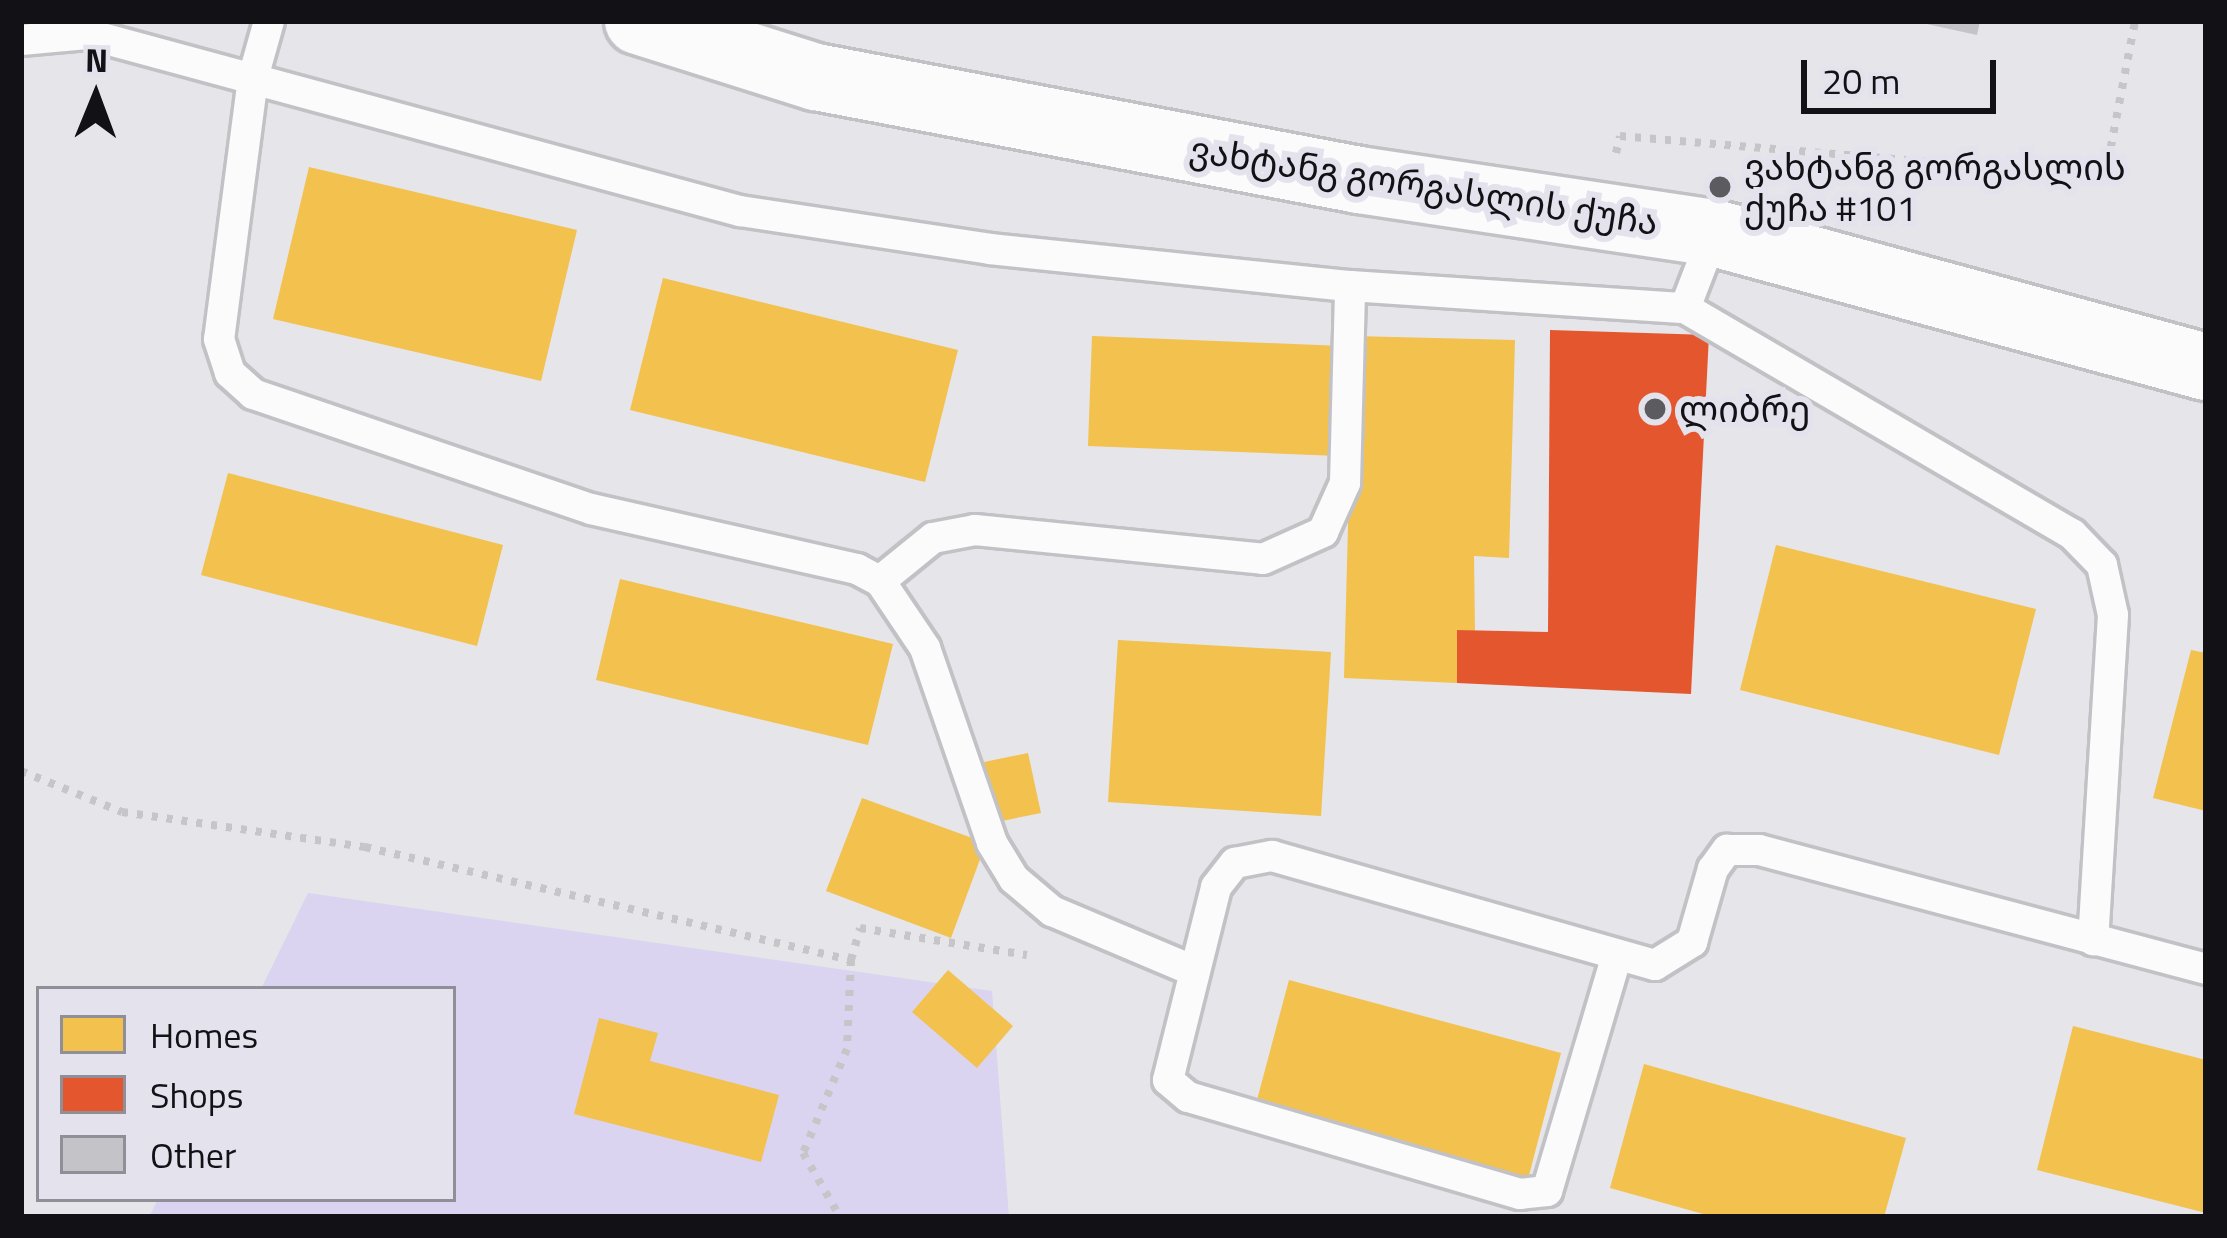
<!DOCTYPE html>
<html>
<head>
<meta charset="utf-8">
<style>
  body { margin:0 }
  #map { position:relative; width:2227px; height:1238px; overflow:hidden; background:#e5e5ea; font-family:"Titillium Web","Noto Sans Georgian",sans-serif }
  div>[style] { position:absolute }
  .green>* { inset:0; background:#dad4f0 }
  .homes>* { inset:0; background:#f2c14e }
  .shops>* { inset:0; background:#e4572e }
  .building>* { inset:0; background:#c4c3c7 }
  .path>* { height:8px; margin-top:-4px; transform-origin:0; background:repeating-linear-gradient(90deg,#c6c5c7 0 6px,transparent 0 15px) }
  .roads { filter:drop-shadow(3px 0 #c2c2c6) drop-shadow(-3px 0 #c2c2c6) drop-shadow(0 3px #c2c2c6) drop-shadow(0 -3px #c2c2c6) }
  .lane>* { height:30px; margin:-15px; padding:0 15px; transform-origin:15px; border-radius:15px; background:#fbfbfc }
  .secondary>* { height:66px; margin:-33px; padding:0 33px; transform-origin:33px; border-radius:33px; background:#fbfbfc }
  .dots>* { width:33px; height:33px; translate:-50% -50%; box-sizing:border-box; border:6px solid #e4e2ed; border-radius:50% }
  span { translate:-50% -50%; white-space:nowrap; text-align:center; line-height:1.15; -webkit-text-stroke:12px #e4e2ed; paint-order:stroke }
  .poi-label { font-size:36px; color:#121115 }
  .left { translate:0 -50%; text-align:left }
  .street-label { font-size:36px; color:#121115 }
  .frame { position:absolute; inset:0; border:24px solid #121115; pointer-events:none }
  .legend { position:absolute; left:36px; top:986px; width:420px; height:216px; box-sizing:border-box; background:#e4e2ed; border:3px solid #908e97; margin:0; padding:15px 21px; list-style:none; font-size:36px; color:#121115 }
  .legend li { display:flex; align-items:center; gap:24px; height:60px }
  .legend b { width:60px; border:3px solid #908e97 }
  .north { position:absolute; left:36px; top:36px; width:120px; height:120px; -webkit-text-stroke:9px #e4e2ed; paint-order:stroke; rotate:1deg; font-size:33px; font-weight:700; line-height:48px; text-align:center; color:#121115 }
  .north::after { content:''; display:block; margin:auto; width:42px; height:54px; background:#121115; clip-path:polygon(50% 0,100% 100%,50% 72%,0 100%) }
  .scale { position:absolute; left:1801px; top:60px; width:195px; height:54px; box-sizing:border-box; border:6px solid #121115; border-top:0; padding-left:15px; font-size:36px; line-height:42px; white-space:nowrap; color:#121115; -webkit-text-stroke:9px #e4e2ed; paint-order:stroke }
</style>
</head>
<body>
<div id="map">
  <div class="green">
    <div style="clip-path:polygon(308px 893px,992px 991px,1009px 1217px,149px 1217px,158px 1199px,453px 1199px,453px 989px,261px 989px)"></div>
  </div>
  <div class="homes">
    <div style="clip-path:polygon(309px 167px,577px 230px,541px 381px,273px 319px)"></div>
    <div style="clip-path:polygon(663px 278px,958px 350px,925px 482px,630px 410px)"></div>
    <div style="clip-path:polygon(1092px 336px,1342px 346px,1338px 456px,1088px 446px)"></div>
    <div style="clip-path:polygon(1353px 336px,1515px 340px,1509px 558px,1474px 556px,1475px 631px,1457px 630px,1457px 683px,1344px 678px)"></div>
    <div style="clip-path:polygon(228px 473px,503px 545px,477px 646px,201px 575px)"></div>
    <div style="clip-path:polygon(1776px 545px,2036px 609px,1999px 755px,1740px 690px)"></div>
    <div style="clip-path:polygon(620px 579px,893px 644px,868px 745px,596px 680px)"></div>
    <div style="clip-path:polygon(1118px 640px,1331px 652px,1321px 816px,1108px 802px)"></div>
    <div style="clip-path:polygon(2191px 650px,2206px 653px,2206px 811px,2153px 798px)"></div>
    <div style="clip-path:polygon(1028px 753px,1041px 813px,997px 822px,984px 762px)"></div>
    <div style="clip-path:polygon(862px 798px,986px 843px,951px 938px,826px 891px)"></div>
    <div style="clip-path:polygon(948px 970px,1013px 1026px,977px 1068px,912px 1012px)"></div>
    <div style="clip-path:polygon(1289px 980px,1561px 1053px,1527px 1183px,1254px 1111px)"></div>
    <div style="clip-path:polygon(599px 1018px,658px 1033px,650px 1061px,779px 1095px,761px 1162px,574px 1114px)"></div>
    <div style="clip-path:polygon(2073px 1026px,2206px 1060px,2206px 1213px,2037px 1170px)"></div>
    <div style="clip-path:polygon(1644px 1064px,1906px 1138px,1884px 1217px,1714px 1217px,1610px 1188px)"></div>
  </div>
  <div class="shops">
    <div style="clip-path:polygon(1550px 330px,1709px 335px,1691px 694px,1457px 683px,1457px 630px,1548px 632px)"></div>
  </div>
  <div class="building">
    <div style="clip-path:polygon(1913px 21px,1980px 21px,1977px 35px)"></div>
  </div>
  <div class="path">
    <div style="left:1616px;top:153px;width:17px;rotate:-77deg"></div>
    <div style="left:1620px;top:136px;width:487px;rotate:4.8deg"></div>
    <div style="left:2105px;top:177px;width:159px;rotate:-79.1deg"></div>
    <div style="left:21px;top:771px;width:109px;rotate:22.1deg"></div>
    <div style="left:122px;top:812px;width:246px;rotate:8.2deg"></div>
    <div style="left:365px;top:847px;width:499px;rotate:13.1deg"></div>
    <div style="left:851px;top:960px;width:89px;rotate:92.6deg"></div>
    <div style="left:847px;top:1049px;width:113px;rotate:112.9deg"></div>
    <div style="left:803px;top:1153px;width:74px;rotate:60deg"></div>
    <div style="left:851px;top:960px;width:33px;rotate:-74deg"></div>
    <div style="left:860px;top:928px;width:169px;rotate:9.2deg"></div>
  </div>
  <div class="roads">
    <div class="lane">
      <div style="left:269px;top:21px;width:59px;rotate:105.7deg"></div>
      <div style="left:253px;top:78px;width:263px;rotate:97.4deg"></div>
      <div style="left:219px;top:339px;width:36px;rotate:72deg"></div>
      <div style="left:230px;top:373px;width:31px;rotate:42deg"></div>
      <div style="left:253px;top:394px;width:357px;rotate:18.8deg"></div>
      <div style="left:591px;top:509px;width:273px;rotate:12.7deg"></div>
      <div style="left:857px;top:569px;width:26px;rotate:28deg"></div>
      <div style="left:880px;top:581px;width:81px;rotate:56.1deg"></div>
      <div style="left:925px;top:648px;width:206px;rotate:71deg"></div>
      <div style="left:992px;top:843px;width:42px;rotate:58.6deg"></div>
      <div style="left:1014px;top:879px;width:50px;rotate:40.1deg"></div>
      <div style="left:1052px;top:911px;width:152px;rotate:22.9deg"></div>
      <div style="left:21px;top:40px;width:66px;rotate:-5.2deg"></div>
      <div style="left:87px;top:34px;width:677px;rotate:15.17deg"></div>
      <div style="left:740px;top:211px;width:253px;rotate:8.6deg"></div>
      <div style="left:990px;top:249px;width:362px;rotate:5.9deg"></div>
      <div style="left:1350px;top:286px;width:336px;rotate:3.8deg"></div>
      <div style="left:1685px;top:308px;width:80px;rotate:-68.9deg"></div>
      <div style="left:1685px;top:308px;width:448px;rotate:30.3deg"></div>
      <div style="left:2072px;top:534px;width:43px;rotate:45.9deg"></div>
      <div style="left:2102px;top:565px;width:51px;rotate:77.6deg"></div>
      <div style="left:2113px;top:615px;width:326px;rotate:93.5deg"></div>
      <div style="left:880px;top:581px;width:68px;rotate:-39.1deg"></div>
      <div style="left:933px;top:538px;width:43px;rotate:-10.8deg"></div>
      <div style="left:975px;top:530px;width:289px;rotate:5.7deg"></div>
      <div style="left:1263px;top:559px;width:66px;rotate:-24.2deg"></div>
      <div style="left:1323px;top:532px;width:54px;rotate:-65.8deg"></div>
      <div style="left:1345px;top:483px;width:197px;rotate:-88.5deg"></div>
      <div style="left:1617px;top:955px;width:246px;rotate:106.5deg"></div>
      <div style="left:1547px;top:1191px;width:27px;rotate:174deg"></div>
      <div style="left:1520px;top:1194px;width:346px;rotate:-163.7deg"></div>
      <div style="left:1188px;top:1097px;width:26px;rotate:-140deg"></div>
      <div style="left:1168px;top:1080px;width:199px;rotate:-76deg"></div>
      <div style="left:1216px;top:887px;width:31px;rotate:-52deg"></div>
      <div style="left:1235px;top:863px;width:38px;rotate:-11deg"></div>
      <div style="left:1272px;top:856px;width:398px;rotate:15.9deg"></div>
      <div style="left:1655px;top:965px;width:44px;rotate:-31.9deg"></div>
      <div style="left:1692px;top:942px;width:76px;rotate:-74deg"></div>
      <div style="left:1713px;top:869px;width:24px;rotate:-54deg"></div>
      <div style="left:1727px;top:850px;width:32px"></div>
      <div style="left:1759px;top:850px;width:463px;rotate:14.9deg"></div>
    </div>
    <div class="secondary">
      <div style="left:638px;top:21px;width:187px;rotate:17.5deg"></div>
      <div style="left:816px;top:77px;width:553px;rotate:10.74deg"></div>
      <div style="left:1359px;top:180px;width:359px;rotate:8.5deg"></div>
      <div style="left:1714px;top:233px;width:510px;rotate:15.24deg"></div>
    </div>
  </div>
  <div class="dots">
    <div style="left:1720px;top:187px;background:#5c5b60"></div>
    <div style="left:1655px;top:409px;background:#5c5b60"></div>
  </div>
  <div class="poi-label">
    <span class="left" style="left:1744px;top:187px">ვახტანგ გორგასლის<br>ქუჩა #101</span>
    <span class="left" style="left:1679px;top:409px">ლიბრე</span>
  </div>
  <div class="street-label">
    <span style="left:1424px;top:185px;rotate:9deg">ვახტანგ გორგასლის ქუჩა</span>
  </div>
  <div class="frame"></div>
  <ul class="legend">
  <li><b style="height:33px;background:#f2c14e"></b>Homes</li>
  <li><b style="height:33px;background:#e4572e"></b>Shops</li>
  <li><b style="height:33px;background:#c4c3c7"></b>Other</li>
  </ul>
  <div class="north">N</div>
  <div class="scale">20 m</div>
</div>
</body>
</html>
